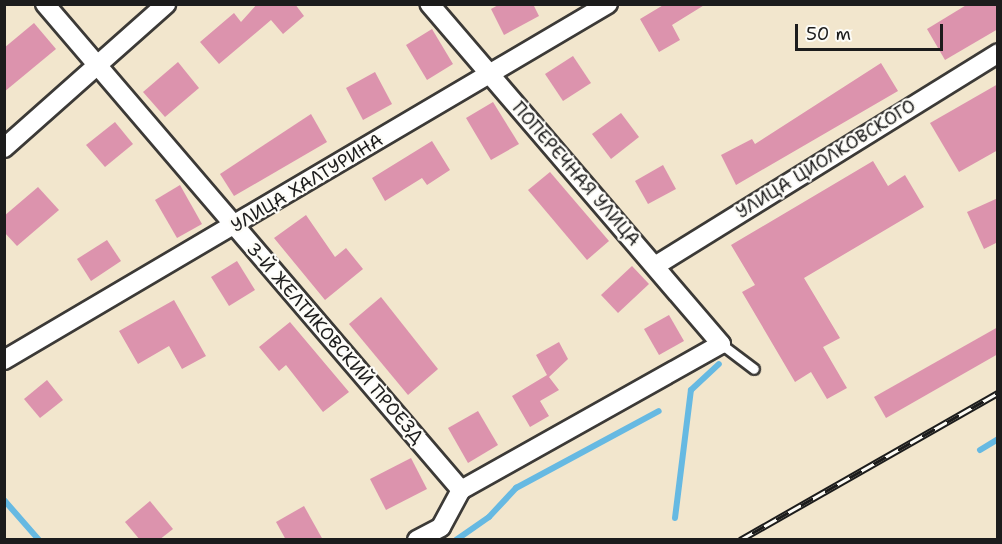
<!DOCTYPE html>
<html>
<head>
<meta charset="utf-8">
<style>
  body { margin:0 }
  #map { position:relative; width:1002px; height:544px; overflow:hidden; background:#f2e6cd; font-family:"Shantell Sans",sans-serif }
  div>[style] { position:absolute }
  .stream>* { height:6px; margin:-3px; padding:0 3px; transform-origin:3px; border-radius:3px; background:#66b9e2 }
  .building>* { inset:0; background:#dc93ad }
  .roads { filter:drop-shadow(2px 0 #3c3a37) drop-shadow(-2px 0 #3c3a37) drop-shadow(0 2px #3c3a37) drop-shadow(0 -2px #3c3a37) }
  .service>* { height:9px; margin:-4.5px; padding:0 4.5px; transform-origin:4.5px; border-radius:4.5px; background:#fff }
  .minor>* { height:18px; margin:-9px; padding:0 9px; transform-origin:9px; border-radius:9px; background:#fff }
  .rail>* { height:7px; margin-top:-3.5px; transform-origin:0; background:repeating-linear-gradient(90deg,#fdfcf7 0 14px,#1c1c1c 0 28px); box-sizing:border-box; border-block:2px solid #1c1c1c }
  span { translate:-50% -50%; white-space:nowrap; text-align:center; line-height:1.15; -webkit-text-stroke:4.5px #fdfcf7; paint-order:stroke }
  .street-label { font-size:18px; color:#1c1c1c }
  .frame { position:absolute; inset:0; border:6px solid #1c1c1c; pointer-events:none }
  .scale { position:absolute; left:795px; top:24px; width:148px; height:27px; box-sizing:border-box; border:3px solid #1c1c1c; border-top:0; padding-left:8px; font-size:18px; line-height:21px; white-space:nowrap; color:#1c1c1c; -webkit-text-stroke:4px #fdfcf7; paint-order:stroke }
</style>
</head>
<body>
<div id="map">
  <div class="stream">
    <div style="left:980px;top:450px;width:21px;rotate:-31deg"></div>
    <div style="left:4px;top:500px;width:53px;rotate:48.8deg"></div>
    <div style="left:675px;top:518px;width:129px;rotate:-82.9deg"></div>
    <div style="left:691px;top:390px;width:38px;rotate:-43deg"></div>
    <div style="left:456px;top:540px;width:40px;rotate:-34.9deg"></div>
    <div style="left:489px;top:517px;width:40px;rotate:-47deg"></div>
    <div style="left:516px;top:488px;width:162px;rotate:-28.3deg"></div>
  </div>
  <div class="building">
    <div style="clip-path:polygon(257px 4px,295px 4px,304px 16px,283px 34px,271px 20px,219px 64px,200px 42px,234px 13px,241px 22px)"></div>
    <div style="clip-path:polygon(500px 4px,533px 4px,539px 16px,504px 35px,491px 9px)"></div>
    <div style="clip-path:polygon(665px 4px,706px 4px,672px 25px,680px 40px,659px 52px,640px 19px)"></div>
    <div style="clip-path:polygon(968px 4px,998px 4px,998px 29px,945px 60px,927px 29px)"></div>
    <div style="clip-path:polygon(34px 23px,56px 49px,4px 92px,4px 48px)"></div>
    <div style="clip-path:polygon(432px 29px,453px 64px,427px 80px,406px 45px)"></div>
    <div style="clip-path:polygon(573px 56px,591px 83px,563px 101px,545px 74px)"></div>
    <div style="clip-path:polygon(178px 62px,199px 88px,165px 117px,143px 92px)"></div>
    <div style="clip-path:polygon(881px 63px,898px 91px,736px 185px,721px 155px,752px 139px,755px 144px)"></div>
    <div style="clip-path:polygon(375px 72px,392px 104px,363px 120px,346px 88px)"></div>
    <div style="clip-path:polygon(998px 84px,998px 150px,959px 172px,930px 123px)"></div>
    <div style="clip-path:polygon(493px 102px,519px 144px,491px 160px,466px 118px)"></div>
    <div style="clip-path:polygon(621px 113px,639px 137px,611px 159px,592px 134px)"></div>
    <div style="clip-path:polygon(311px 114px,327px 142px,234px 196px,220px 174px)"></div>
    <div style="clip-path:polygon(115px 122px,133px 144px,105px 167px,86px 145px)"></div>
    <div style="clip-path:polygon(432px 141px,450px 170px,427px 185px,422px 178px,385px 201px,372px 178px)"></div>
    <div style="clip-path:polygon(873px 161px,888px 186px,905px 175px,924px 207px,804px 278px,840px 338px,823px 347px,847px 388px,827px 399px,811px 372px,795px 382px,742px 292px,755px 285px,731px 245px)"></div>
    <div style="clip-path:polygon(663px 165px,676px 189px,648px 204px,635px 181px)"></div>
    <div style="clip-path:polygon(550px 172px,609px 241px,587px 260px,528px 190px)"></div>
    <div style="clip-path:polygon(180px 185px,202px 224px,177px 238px,155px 200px)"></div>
    <div style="clip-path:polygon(38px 187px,59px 210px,17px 246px,4px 232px,4px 216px)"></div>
    <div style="clip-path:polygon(998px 198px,998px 242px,984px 249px,967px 212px)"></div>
    <div style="clip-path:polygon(306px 215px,335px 257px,346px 248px,363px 269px,325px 300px,274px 238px)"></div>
    <div style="clip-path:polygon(107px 240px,121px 261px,91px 281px,77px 259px)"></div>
    <div style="clip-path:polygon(237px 261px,255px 290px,229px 306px,211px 277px)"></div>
    <div style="clip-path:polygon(632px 266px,649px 284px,618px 313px,601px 295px)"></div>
    <div style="clip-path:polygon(381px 297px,438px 369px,408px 395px,349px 324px)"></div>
    <div style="clip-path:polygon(174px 300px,206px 356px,182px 369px,169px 346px,138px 364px,119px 331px)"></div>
    <div style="clip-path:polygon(669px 315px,684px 341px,659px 355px,644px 329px)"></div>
    <div style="clip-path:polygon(290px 322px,349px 392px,323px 412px,286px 365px,279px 371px,259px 347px)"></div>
    <div style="clip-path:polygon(998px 327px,998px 354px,886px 418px,874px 397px)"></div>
    <div style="clip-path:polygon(559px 342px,568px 359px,549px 377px,559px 390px,540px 401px,549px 416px,530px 427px,512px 396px,547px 375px,536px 355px)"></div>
    <div style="clip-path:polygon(47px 380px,63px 400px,40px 418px,24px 399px)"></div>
    <div style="clip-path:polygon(478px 411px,498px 445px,468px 463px,448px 428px)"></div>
    <div style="clip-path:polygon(411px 458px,427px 489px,386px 510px,370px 479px)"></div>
    <div style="clip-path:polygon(150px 501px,173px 529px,159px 540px,140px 540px,125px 522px)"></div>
    <div style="clip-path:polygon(304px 506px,323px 540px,286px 540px,276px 522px)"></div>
  </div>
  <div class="roads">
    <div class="service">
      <div style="left:721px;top:344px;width:41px;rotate:37.1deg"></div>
    </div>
    <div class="minor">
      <div style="left:45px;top:4px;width:640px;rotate:49.44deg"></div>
      <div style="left:4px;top:148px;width:217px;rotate:-41.6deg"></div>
      <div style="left:655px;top:266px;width:404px;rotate:-31.8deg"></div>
      <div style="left:4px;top:360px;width:701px;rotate:-30.52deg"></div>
      <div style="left:417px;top:540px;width:27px;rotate:-28deg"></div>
      <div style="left:441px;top:527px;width:42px;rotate:-61.6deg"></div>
      <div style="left:461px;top:490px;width:298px;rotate:-29.3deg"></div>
      <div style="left:721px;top:344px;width:448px;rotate:-130.6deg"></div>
    </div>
  </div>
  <div class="rail">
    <div style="left:740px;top:540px;width:297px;rotate:-29.7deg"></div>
  </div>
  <div class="street-label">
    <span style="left:826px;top:159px;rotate:-32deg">УЛИЦА ЦИОЛКОВСКОГО</span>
    <span style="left:576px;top:174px;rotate:49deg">ПОПЕРЕЧНАЯ УЛИЦА</span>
    <span style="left:307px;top:183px;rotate:-31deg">УЛИЦА ХАЛТУРИНА</span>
    <span style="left:335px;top:343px;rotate:49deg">3-Й ЖЕЛТИКОВСКИЙ ПРОЕЗД</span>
  </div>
  <div class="frame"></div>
  <div class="scale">50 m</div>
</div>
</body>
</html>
